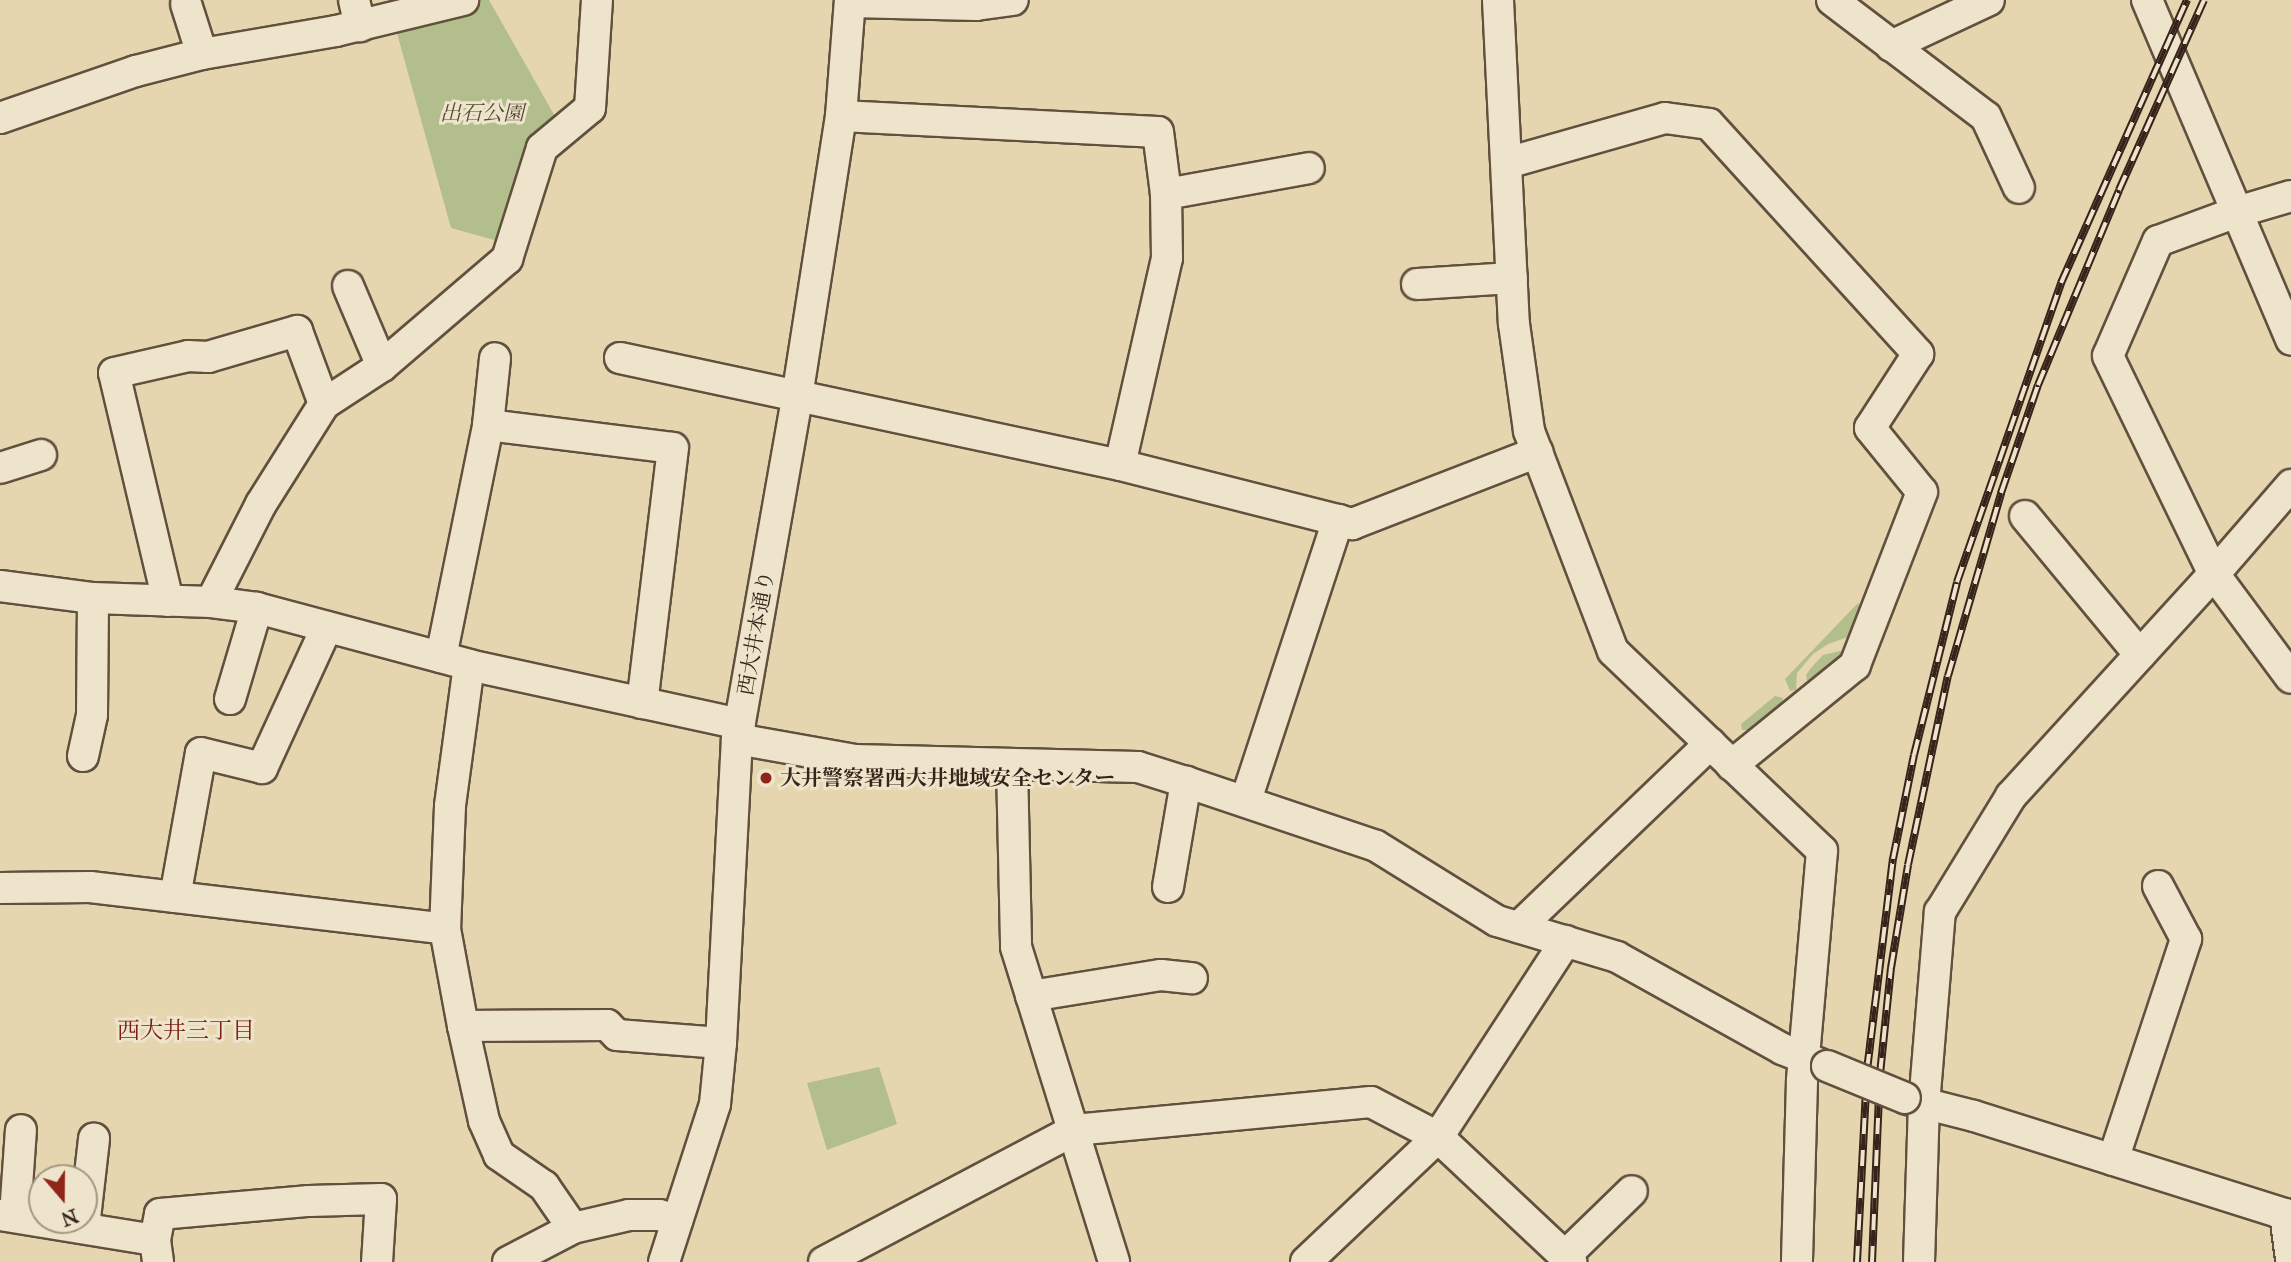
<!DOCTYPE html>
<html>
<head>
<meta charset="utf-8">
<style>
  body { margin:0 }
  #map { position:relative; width:2291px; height:1262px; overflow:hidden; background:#e5d6af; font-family:"IM FELL Great Primer","Noto Serif JP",serif }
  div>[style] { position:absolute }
  .green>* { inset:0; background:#b2be8c }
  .roads { filter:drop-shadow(2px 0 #62503f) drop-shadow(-2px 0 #62503f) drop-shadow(0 2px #62503f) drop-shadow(0 -2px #62503f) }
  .minor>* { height:30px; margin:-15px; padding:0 15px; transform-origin:15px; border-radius:15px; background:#eee4cb }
  .rail>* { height:8px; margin-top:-4px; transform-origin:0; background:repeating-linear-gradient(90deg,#eee4cb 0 16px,#36231a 0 32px); box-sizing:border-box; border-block:2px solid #36231a }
  .bridges { filter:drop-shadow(2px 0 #62503f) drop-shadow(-2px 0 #62503f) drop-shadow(0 2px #62503f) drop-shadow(0 -2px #62503f) }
  .minor-bridge>* { height:30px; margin:-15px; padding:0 15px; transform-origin:15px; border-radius:15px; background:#eee4cb }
  .dots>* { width:19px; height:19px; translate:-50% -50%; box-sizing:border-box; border:4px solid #eee4cb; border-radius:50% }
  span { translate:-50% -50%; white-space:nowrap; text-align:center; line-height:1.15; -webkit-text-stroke:6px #eee4cb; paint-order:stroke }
  .park-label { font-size:21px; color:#554a36; font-style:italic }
  .street-label { font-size:21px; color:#36231a }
  .poi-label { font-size:21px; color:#36231a; font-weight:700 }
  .left { translate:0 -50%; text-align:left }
  .neighbourhood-label { font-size:23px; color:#7a1f14 }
  .north { position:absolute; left:28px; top:1164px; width:70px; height:70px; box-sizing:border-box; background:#eee4cb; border:2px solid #a49784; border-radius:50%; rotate:160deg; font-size:19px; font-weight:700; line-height:28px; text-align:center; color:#36231a }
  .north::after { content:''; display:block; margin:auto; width:24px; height:32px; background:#8f2418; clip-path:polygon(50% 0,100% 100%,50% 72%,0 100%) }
</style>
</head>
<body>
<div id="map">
  <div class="green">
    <div style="clip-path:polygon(474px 0,489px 0,557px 120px,505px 243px,451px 228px,395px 26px)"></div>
    <div style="clip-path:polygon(1858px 603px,1860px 606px,1851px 636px,1828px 644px,1813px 654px,1797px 673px,1796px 690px,1790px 691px,1785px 679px)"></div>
    <div style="clip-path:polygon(1840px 651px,1848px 653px,1809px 690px,1806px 675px,1811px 668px,1823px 655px)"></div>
    <div style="clip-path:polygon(1775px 696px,1783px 698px,1782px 703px,1755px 730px,1742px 730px,1741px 724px)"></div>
    <div style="clip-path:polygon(879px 1067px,897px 1124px,827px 1150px,807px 1083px)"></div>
  </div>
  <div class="roads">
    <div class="minor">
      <div style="left:354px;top:0;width:27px;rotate:77deg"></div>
      <div style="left:1498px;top:0;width:324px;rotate:87.2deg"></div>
      <div style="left:1514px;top:324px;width:108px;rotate:82deg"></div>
      <div style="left:1529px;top:431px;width:235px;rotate:69.1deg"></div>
      <div style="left:1613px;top:651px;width:289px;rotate:43.7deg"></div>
      <div style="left:1822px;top:851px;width:231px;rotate:95deg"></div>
      <div style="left:1802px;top:1081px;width:181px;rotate:91.6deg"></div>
      <div style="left:1832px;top:0;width:193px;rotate:37.2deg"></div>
      <div style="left:1986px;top:117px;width:78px;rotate:65.1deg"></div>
      <div style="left:2147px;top:0;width:369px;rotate:67deg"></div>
      <div style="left:850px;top:2px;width:126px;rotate:1.4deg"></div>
      <div style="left:976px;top:5px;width:37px;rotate:-8deg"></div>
      <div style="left:186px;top:4px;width:52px;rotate:72.3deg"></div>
      <div style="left:1891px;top:46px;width:108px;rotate:-25.1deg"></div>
      <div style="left:841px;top:116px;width:317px;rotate:2.9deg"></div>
      <div style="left:1158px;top:132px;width:63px;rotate:82.6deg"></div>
      <div style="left:1166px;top:194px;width:64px;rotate:89.1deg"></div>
      <div style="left:1167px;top:258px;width:212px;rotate:102.8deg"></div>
      <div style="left:0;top:118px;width:144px;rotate:-19.1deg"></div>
      <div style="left:136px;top:71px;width:68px;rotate:-14.4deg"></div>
      <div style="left:202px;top:54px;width:136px;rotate:-9.7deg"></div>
      <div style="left:336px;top:31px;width:131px;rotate:-13.7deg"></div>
      <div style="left:1507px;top:163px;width:164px;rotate:-15.9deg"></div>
      <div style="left:1665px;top:118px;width:44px;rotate:7.8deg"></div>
      <div style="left:1709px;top:124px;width:311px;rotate:47.7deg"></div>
      <div style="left:1918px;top:354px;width:88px;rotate:123deg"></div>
      <div style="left:1870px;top:428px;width:82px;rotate:50.9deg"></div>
      <div style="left:1922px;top:492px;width:186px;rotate:111.2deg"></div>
      <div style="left:1855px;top:665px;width:159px;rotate:140.9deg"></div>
      <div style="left:1166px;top:194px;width:145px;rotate:-10.3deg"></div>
      <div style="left:2291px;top:196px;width:56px;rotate:163.5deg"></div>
      <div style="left:2237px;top:212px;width:84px;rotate:159.8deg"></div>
      <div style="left:2158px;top:241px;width:125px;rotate:113.5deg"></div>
      <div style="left:2108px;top:356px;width:242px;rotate:64.1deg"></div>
      <div style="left:2214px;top:574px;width:129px;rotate:53.5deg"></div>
      <div style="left:1417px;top:284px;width:95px;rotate:-3.6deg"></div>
      <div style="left:348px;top:286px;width:87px;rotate:67deg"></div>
      <div style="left:620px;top:358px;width:511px;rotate:12.08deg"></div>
      <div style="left:1120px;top:465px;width:225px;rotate:14.2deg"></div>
      <div style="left:488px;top:425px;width:186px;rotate:7.1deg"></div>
      <div style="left:673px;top:448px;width:257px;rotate:96.9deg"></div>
      <div style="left:0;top:468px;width:43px;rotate:-17.6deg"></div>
      <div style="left:2025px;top:516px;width:180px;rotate:50.4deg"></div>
      <div style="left:0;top:586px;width:94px;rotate:7.4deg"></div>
      <div style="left:93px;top:598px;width:118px;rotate:1.9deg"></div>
      <div style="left:211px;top:602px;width:46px;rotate:7.4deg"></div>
      <div style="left:257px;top:608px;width:220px;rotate:15deg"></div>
      <div style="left:469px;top:665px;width:277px;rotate:12.3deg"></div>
      <div style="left:168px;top:601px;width:234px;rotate:-103.3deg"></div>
      <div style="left:114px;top:373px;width:76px;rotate:-12.9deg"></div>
      <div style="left:188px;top:356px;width:20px;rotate:3deg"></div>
      <div style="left:208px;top:357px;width:93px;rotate:-16.3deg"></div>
      <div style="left:297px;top:331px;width:78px;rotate:69.7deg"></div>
      <div style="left:211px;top:602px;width:110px;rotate:-63deg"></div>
      <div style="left:261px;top:504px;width:118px;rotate:-57.8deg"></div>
      <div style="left:324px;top:404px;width:69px;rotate:-33.2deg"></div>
      <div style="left:382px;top:366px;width:165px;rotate:-40.6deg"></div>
      <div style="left:507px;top:259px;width:116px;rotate:-72.5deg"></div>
      <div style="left:542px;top:148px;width:62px;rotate:-39.8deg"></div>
      <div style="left:590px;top:108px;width:108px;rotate:-86.3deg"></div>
      <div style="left:441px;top:657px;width:237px;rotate:-78.5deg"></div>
      <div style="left:488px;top:425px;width:67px;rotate:-84deg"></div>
      <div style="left:469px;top:665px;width:142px;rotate:97.7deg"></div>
      <div style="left:450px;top:806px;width:123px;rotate:92.3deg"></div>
      <div style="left:445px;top:929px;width:99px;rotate:79.5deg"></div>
      <div style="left:463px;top:1026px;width:97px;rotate:77.5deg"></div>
      <div style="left:484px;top:1121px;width:37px;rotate:66deg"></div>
      <div style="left:499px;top:1155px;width:55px;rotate:34.6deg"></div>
      <div style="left:544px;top:1186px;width:51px;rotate:55.4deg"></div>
      <div style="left:230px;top:699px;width:95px;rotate:-73.5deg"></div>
      <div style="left:737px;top:739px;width:120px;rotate:10.1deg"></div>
      <div style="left:855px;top:760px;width:283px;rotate:1.4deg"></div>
      <div style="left:1138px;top:767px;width:50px;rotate:17.4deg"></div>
      <div style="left:1186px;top:782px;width:200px;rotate:18.6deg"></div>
      <div style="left:1376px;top:846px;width:142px;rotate:31.8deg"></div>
      <div style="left:1497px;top:921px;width:125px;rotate:16.7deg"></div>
      <div style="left:1617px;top:957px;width:189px;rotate:29.1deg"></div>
      <div style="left:1782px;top:1049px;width:41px;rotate:21.5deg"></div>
      <div style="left:83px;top:756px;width:42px;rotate:-77.6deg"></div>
      <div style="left:92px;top:715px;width:117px;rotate:-89.5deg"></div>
      <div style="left:1012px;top:766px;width:181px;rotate:88.7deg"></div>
      <div style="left:1016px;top:947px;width:330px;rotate:72.7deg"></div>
      <div style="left:1246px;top:800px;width:295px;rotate:-71.8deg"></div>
      <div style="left:1338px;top:520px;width:15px;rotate:16deg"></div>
      <div style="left:1352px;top:524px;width:199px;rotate:-21.2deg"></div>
      <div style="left:1168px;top:887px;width:107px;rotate:-80.3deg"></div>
      <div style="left:0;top:888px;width:90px;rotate:-0.6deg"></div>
      <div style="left:90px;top:887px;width:357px;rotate:6.7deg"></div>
      <div style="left:175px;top:897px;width:146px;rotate:-79.8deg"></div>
      <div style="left:201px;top:753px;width:63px;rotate:13.8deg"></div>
      <div style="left:262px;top:768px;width:155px;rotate:-65.3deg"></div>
      <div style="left:1519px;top:927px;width:265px;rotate:-43.8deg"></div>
      <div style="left:1031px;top:996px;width:132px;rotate:-9.2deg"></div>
      <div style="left:1161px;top:975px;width:31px;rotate:6deg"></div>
      <div style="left:463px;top:1026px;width:144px;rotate:-0.4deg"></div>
      <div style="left:607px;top:1025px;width:14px;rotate:45deg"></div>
      <div style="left:617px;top:1035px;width:104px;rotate:4.4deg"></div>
      <div style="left:1907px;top:1099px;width:69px;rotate:14.2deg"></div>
      <div style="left:1974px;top:1116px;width:332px;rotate:17.5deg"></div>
      <div style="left:2113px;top:1160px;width:233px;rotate:-71.7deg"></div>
      <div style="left:2186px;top:939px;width:60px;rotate:-117.8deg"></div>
      <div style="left:2285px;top:1214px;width:45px;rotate:82.4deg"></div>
      <div style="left:0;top:1215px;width:157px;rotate:9.2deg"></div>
      <div style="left:155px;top:1240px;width:22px;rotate:82deg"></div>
      <div style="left:15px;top:1215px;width:85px;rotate:-86deg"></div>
      <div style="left:84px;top:1227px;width:89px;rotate:-83.5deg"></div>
      <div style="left:155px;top:1240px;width:26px;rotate:-79deg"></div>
      <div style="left:160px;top:1214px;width:150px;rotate:-5deg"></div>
      <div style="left:309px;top:1201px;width:72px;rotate:-1.6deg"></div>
      <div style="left:381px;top:1199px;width:63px;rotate:93.6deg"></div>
      <div style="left:1565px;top:1256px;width:93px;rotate:-44.1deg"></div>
      <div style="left:508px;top:1262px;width:73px;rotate:-27.6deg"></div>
      <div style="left:573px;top:1228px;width:57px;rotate:-13.1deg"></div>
      <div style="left:629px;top:1215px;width:30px"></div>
      <div style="left:659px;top:1215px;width:19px;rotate:16deg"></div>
      <div style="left:664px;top:1262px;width:166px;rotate:-72.1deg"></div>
      <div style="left:715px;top:1104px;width:61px;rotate:-84.4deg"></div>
      <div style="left:721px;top:1043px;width:304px;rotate:-87deg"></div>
      <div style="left:737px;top:739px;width:347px;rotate:-80deg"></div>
      <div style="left:797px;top:397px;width:284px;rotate:-81.1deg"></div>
      <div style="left:841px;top:116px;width:116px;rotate:-85.6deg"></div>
      <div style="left:824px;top:1262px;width:283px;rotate:-27.8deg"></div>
      <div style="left:1074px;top:1130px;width:298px;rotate:-5.4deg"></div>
      <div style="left:1371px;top:1102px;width:76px;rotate:27.6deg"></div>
      <div style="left:1438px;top:1137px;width:183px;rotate:43.2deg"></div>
      <div style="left:1306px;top:1262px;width:182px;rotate:-43.4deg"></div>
      <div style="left:1438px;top:1137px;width:234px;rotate:-56.9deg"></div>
      <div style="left:1919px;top:1262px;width:157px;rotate:-88.2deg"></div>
      <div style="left:1924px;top:1105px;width:194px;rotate:-85.3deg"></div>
      <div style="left:1940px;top:912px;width:136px;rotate:-58.5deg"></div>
      <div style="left:2011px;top:796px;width:301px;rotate:-47.6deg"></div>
      <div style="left:2214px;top:574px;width:118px;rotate:-49.1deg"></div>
    </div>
  </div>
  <div class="rail">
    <div style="left:1857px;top:1262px;width:192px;rotate:-87deg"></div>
    <div style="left:1867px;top:1070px;width:213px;rotate:-83deg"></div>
    <div style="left:1893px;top:859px;width:106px;rotate:-78.6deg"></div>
    <div style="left:1914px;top:755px;width:178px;rotate:-76deg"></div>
    <div style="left:1957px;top:582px;width:317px;rotate:-70.8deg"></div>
    <div style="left:2061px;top:283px;width:310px;rotate:-66deg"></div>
    <div style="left:1872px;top:1262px;width:188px;rotate:-87.6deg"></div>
    <div style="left:1880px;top:1074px;width:107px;rotate:-84.1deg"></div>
    <div style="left:1891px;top:968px;width:104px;rotate:-80.6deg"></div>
    <div style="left:1908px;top:865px;width:193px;rotate:-78.1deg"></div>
    <div style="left:1948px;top:676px;width:191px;rotate:-73.8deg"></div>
    <div style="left:2001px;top:493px;width:114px;rotate:-71.1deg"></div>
    <div style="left:2038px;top:385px;width:211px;rotate:-67.4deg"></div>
    <div style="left:2119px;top:190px;width:208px;rotate:-65.9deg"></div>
  </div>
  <div class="bridges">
    <div class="minor-bridge">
      <div style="left:1827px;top:1066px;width:84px;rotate:22.3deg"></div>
    </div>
  </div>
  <div class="dots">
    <div style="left:766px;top:778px;background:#8f2418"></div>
  </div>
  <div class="park-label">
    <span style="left:482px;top:113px">出石公園</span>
  </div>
  <div class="street-label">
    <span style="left:756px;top:633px;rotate:-80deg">西大井本通り</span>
  </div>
  <div class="poi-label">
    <span class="left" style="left:780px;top:778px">大井警察署西大井地域安全センター</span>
  </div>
  <div class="neighbourhood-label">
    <span style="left:186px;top:1030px">西大井三丁目</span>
  </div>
  <div class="north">N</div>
</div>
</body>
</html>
